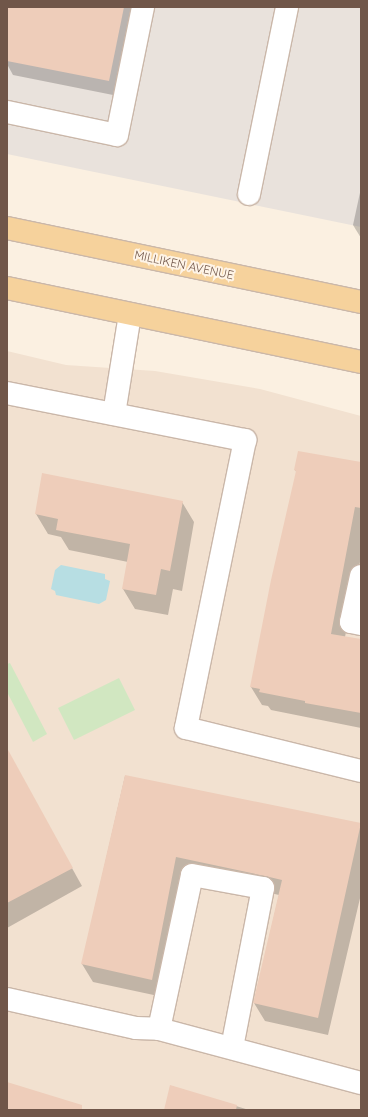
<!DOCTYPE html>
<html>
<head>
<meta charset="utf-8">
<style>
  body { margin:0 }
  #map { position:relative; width:368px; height:1117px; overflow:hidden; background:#fbf0e1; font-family:Quicksand,sans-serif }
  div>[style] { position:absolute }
  .residential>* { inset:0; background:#f2e1d0 }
  .industrial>* { inset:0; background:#e9e2dc }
  .green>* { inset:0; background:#d1e7c1 }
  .water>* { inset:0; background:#b7dee3 }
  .shadow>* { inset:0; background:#0003 }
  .building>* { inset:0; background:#eecdba }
  .roads { filter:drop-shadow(1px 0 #cab7a9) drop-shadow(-1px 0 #cab7a9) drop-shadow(0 1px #cab7a9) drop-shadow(0 -1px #cab7a9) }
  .minor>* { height:22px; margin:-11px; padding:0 11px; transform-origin:11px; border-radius:11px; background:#fff }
  .major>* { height:22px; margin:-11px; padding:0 11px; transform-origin:11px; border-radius:11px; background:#f6d29c }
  span { translate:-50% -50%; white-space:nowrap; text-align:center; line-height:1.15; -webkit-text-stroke:4px #fef4e7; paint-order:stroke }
  .street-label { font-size:12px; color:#705649 }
  .frame { position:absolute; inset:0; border:8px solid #705649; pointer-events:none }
</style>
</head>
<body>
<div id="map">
  <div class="residential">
    <div style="clip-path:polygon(7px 351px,66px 365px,155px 371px,260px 389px,361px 416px,361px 1110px,7px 1110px)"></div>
  </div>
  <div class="industrial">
    <div style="clip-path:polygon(7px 7px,361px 7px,361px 227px,7px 154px)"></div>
  </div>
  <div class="green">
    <div style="clip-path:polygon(10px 663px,47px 734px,33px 742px,7px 692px,7px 664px)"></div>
    <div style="clip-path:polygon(119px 678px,135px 710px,74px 740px,58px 708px)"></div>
  </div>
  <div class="water">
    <div style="clip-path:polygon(61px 565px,105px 574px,105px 579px,110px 581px,106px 600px,99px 604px,56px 595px,55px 591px,51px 589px,55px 570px)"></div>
  </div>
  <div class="shadow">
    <div style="clip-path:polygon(7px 7px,136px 7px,118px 96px,13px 75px,7px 64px)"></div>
    <div style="clip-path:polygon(361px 188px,361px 238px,353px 225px)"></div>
    <div style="clip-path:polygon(361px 462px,361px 557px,345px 637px,361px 641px,361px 728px,271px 710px,268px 706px,262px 705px,251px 687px,297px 473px,295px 470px)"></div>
    <div style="clip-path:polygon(182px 502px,194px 522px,182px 591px,173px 589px,168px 615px,135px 609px,123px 589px,128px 562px,69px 550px,61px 537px,48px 534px,36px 514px)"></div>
    <div style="clip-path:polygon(7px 752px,82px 886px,7px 928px)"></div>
    <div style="clip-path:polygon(125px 776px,361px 824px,361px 894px,328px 1035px,265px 1021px,254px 1003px,279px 895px,186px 874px,163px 997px,93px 982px,82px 964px)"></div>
    <div style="clip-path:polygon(171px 1086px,249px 1110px,165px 1110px)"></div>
  </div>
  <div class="building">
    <div style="clip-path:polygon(7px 7px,124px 7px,109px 81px,7px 61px)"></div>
    <div style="clip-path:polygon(298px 451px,361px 462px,361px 508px,355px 507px,331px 634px,361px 639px,361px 713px,305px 703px,305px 701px,259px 692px,260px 689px,250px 687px,271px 580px,296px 471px,294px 470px)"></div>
    <div style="clip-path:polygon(42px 473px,183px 501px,170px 571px,161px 569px,156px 595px,122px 589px,130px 544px,56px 530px,58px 519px,35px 514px)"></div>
    <div style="clip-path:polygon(7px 748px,73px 868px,7px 903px)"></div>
    <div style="clip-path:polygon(125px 775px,361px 823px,318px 1018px,253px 1003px,282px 880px,265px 876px,176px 857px,152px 980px,81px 964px)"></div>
    <div style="clip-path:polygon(7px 1082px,82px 1105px,82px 1110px,7px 1110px)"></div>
    <div style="clip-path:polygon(170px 1085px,237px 1105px,236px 1110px,164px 1110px)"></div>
  </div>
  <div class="roads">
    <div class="minor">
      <div style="left:7px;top:112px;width:112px;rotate:11.8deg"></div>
      <div style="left:117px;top:135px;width:131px;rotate:-78.5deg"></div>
      <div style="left:249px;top:194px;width:191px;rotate:-78.5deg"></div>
      <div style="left:7px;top:393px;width:243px;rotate:11.2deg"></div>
      <div style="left:245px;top:440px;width:294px;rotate:101.6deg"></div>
      <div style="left:186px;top:728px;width:180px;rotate:13.8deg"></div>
      <div style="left:114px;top:414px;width:101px;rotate:-80.9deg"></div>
      <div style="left:361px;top:576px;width:47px;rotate:102.3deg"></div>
      <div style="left:351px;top:622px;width:10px;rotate:11deg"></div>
      <div style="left:7px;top:999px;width:132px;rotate:12.7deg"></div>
      <div style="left:136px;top:1028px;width:23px;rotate:2deg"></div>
      <div style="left:159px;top:1029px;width:209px;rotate:15deg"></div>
      <div style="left:159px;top:1029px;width:157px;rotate:-77.9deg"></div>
      <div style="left:192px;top:875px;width:72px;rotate:10.4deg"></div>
      <div style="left:263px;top:888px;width:162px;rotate:101deg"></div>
    </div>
    <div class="major">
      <div style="left:7px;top:228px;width:362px;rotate:11.8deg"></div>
      <div style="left:7px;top:288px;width:362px;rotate:11.8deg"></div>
    </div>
  </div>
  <div class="street-label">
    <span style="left:184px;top:265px;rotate:12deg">MILLIKEN AVENUE</span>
  </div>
  <div class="frame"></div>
</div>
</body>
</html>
